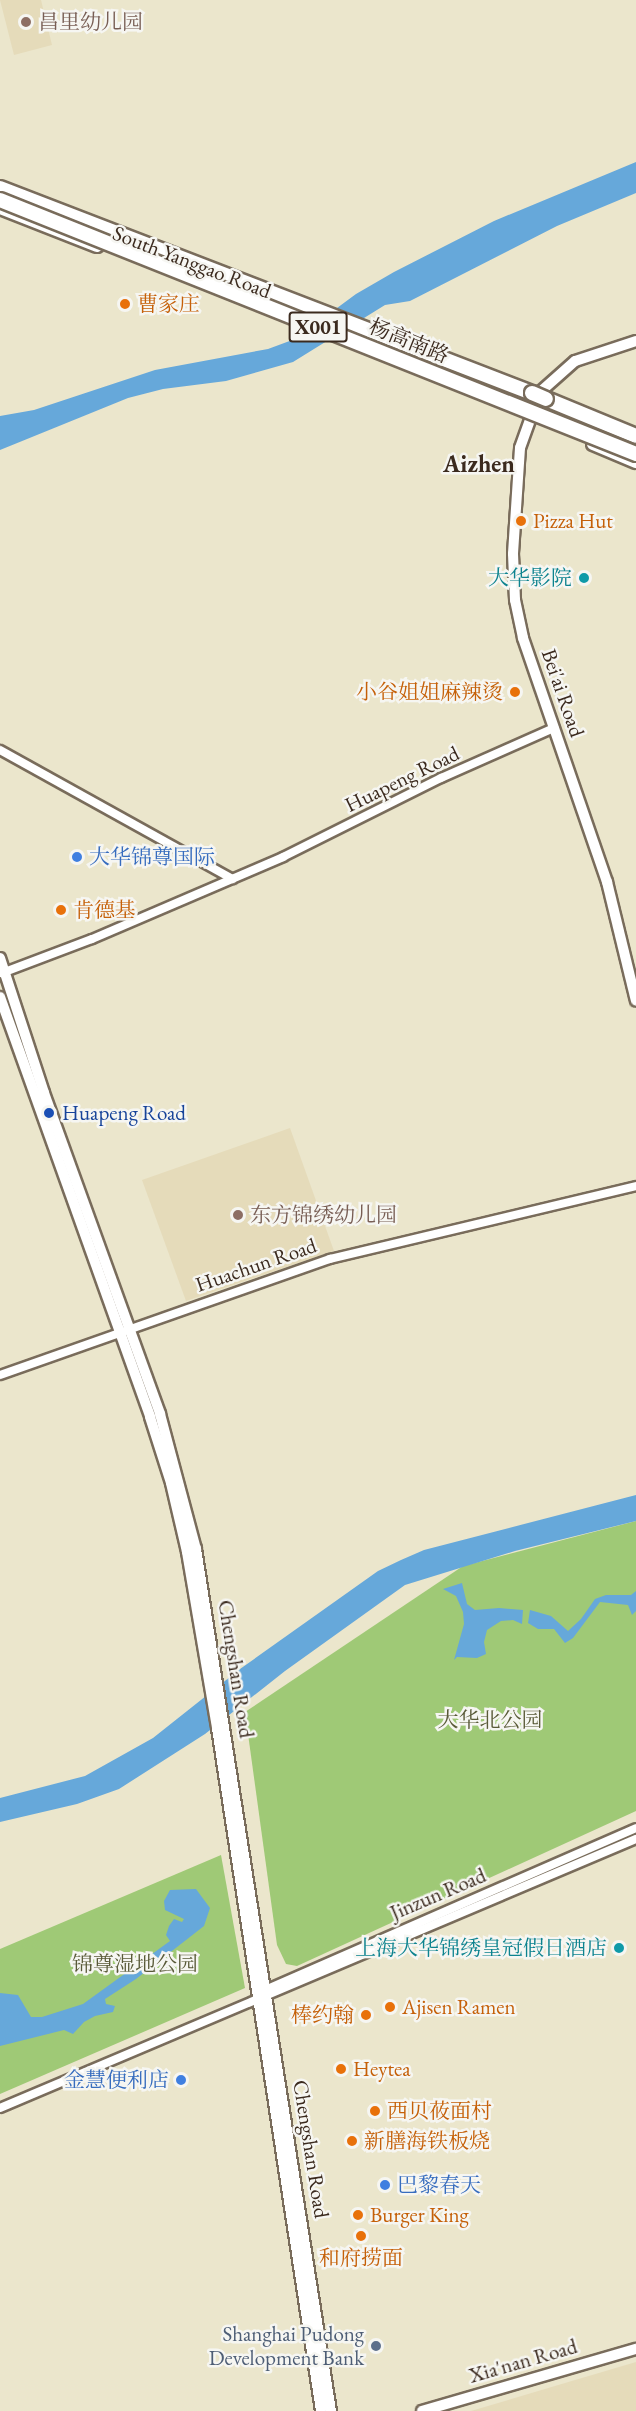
<!DOCTYPE html>
<html>
<head>
<meta charset="utf-8">
<style>
  body { margin:0 }
  #map { position:relative; width:636px; height:2411px; overflow:hidden; background:#ebe6cc; font-family:"EB Garamond","Noto Serif SC",serif }
  div>[style] { position:absolute }
  .built>* { inset:0; background:#e5dbba }
  .green>* { inset:0; background:#9fc976 }
  .water>* { inset:0; background:#66a8da }
  .roads { filter:drop-shadow(2px 0 #796c5b) drop-shadow(-2px 0 #796c5b) drop-shadow(0 2px #796c5b) drop-shadow(0 -2px #796c5b) }
  .street>* { height:8px; margin:-4px; padding:0 4px; transform-origin:4px; border-radius:4px; background:#fff }
  .secondary>* { height:10px; margin:-5px; padding:0 5px; transform-origin:5px; border-radius:5px; background:#fff }
  .primary>* { height:12px; margin:-6px; padding:0 6px; transform-origin:6px; border-radius:6px; background:#fff }
  .highway>* { height:14px; margin:-7px; padding:0 7px; transform-origin:7px; border-radius:7px; background:#fff }
  .bridges { filter:drop-shadow(2px 0 #796c5b) drop-shadow(-2px 0 #796c5b) drop-shadow(0 2px #796c5b) drop-shadow(0 -2px #796c5b) }
  .highway-bridge>* { height:14px; margin:-7px; padding:0 7px; transform-origin:7px; border-radius:7px; background:#fff }
  .dots>* { width:16px; height:16px; translate:-50% -50%; box-sizing:border-box; border:3px solid #f6f6f2; border-radius:50% }
  span { translate:-50% -50%; white-space:nowrap; text-align:center; line-height:1.15; -webkit-text-stroke:5px #f6f6f2; paint-order:stroke }
  .shield-label span { padding:2px 4px; background:#f6f6f2; border:2px solid; border-radius:4px; -webkit-text-stroke-width:0 }
  .shield-label { font-size:20px; color:#3b2a1e; font-weight:700 }
  .education-label { font-size:21px; color:#785e54 }
  .left { translate:0 -50%; text-align:left }
  .street-label { font-size:21px; color:#3b2a1e }
  .food-label { font-size:21px; color:#c56008 }
  .right { translate:-100% -50%; text-align:right }
  .culture-label { font-size:21px; color:#0d838f }
  .shop-label { font-size:21px; color:#366cbe }
  .transit-label { font-size:21px; color:#164399 }
  .park-label { font-size:21px; color:#595a38 }
  .service-label { font-size:21px; color:#4e5e75 }
  .quarter-label { font-size:24px; color:#3b2a1e; font-weight:700 }
</style>
</head>
<body>
<div id="map">
  <div class="built">
    <div style="clip-path:polygon(0 0,41px 0,52px 45px,14px 55px)"></div>
    <div style="clip-path:polygon(290px 1128px,334px 1251px,186px 1301px,142px 1180px)"></div>
    <div style="clip-path:polygon(636px 2362px,636px 2411px,471px 2411px,565px 2383px)"></div>
  </div>
  <div class="green">
    <div style="clip-path:polygon(636px 1521px,636px 1811px,297px 1966px,286px 1964px,277px 1945px,245px 1712px,463px 1566px)"></div>
    <div style="clip-path:polygon(221px 1855px,245px 1988px,0 2094px,0 1949px)"></div>
  </div>
  <div class="water">
    <div style="clip-path:polygon(636px 162px,636px 193px,557px 226px,410px 301px,385px 305px,293px 362px,226px 381px,163px 389px,128px 398px,0 450px,0 416px,34px 410px,155px 370px,268px 349px,295px 339px,356px 294px,394px 272px,494px 221px)"></div>
    <div style="clip-path:polygon(636px 1495px,636px 1521px,515px 1551px,405px 1585px,285px 1671px,205px 1734px,119px 1789px,77px 1804px,0 1822px,0 1798px,85px 1776px,153px 1738px,240px 1669px,378px 1571px,401px 1560px,424px 1550px)"></div>
    <div style="clip-path:polygon(462px 1583px,467px 1604px,475px 1610px,499px 1608px,523px 1610px,522px 1624px,513px 1620px,501px 1621px,487px 1630px,484px 1642px,486px 1654px,477px 1658px,457px 1657px,454px 1660px,464px 1624px,463px 1612px,456px 1596px,443px 1589px)"></div>
    <div style="clip-path:polygon(636px 1591px,636px 1611px,632px 1615px,628px 1605px,600px 1602px,573px 1638px,565px 1643px,554px 1629px,538px 1629px,528px 1623px,530px 1610px,551px 1616px,568px 1631px,581px 1619px,595px 1599px,606px 1595px,631px 1595px)"></div>
    <div style="clip-path:polygon(196px 1889px,210px 1908px,204px 1926px,136px 1979px,105px 1999px,106px 2004px,115px 2006px,113px 2012px,95px 2016px,84px 2022px,73px 2034px,64px 2030px,0 2046px,0 1993px,18px 1995px,31px 2017px,42px 2017px,83px 2004px,170px 1941px,166px 1935px,169px 1926px,174px 1919px,182px 1922px,184px 1919px,165px 1910px,164px 1901px,170px 1890px)"></div>
  </div>
  <div class="roads">
    <div class="street">
      <div style="left:0;top:750px;width:266px;rotate:29deg"></div>
      <div style="left:2px;top:973px;width:96px;rotate:-20.7deg"></div>
      <div style="left:92px;top:939px;width:208px;rotate:-23.2deg"></div>
      <div style="left:283px;top:857px;width:177px;rotate:-26.6deg"></div>
      <div style="left:441px;top:778px;width:124px;rotate:-23.9deg"></div>
      <div style="left:0;top:1375px;width:350px;rotate:-19.4deg"></div>
      <div style="left:330px;top:1259px;width:315px;rotate:-13.4deg"></div>
      <div style="left:263px;top:1991px;width:407px;rotate:-23.6deg"></div>
      <div style="left:0;top:2108px;width:691px;rotate:-22.93deg"></div>
    </div>
    <div class="secondary">
      <div style="left:636px;top:341px;width:64px;rotate:161.8deg"></div>
      <div style="left:575px;top:361px;width:47px;rotate:138.5deg"></div>
      <div style="left:540px;top:392px;width:59px;rotate:109.7deg"></div>
      <div style="left:520px;top:448px;width:106px;rotate:93.8deg"></div>
      <div style="left:513px;top:554px;width:46px;rotate:87.5deg"></div>
      <div style="left:515px;top:600px;width:39px;rotate:78deg"></div>
      <div style="left:523px;top:638px;width:258px;rotate:71deg"></div>
      <div style="left:607px;top:882px;width:122px;rotate:76.3deg"></div>
      <div style="left:0;top:958px;width:142px;rotate:71.9deg"></div>
      <div style="left:44px;top:1093px;width:341px;rotate:70.1deg"></div>
      <div style="left:160px;top:1414px;width:140px;rotate:75.1deg"></div>
      <div style="left:196px;top:1549px;width:873px;rotate:81.1deg"></div>
      <div style="left:0;top:997px;width:446px;rotate:70.3deg"></div>
      <div style="left:150px;top:1417px;width:69px;rotate:72.3deg"></div>
      <div style="left:171px;top:1483px;width:71px;rotate:76.9deg"></div>
      <div style="left:187px;top:1552px;width:179px;rotate:80.3deg"></div>
      <div style="left:217px;top:1728px;width:691px;rotate:81.34deg"></div>
      <div style="left:422px;top:2411px;width:223px;rotate:-16.2deg"></div>
    </div>
    <div class="primary">
      <div style="left:0;top:208px;width:104px;rotate:21.4deg"></div>
      <div style="left:593px;top:444px;width:47px;rotate:22.7deg"></div>
    </div>
    <div class="highway">
      <div style="left:0;top:188px;width:570px;rotate:21.07deg"></div>
      <div style="left:546px;top:399px;width:97px;rotate:22.3deg"></div>
    </div>
  </div>
  <div class="bridges">
    <div class="highway-bridge">
      <div style="left:0;top:200px;width:685px;rotate:21.77deg"></div>
      <div style="left:532px;top:393px;width:15px;rotate:23deg"></div>
    </div>
  </div>
  <div class="dots">
    <div style="left:26px;top:22px;background:#8d6e63"></div>
    <div style="left:125px;top:304px;background:#e8710a"></div>
    <div style="left:521px;top:521px;background:#e8710a"></div>
    <div style="left:584px;top:578px;background:#0f9aa8"></div>
    <div style="left:515px;top:692px;background:#e8710a"></div>
    <div style="left:77px;top:857px;background:#3f7fe0"></div>
    <div style="left:61px;top:910px;background:#e8710a"></div>
    <div style="left:49px;top:1113px;background:#1a4fb4"></div>
    <div style="left:238px;top:1215px;background:#8d6e63"></div>
    <div style="left:619px;top:1948px;background:#0f9aa8"></div>
    <div style="left:390px;top:2007px;background:#e8710a"></div>
    <div style="left:366px;top:2015px;background:#e8710a"></div>
    <div style="left:341px;top:2069px;background:#e8710a"></div>
    <div style="left:181px;top:2080px;background:#3f7fe0"></div>
    <div style="left:375px;top:2111px;background:#e8710a"></div>
    <div style="left:352px;top:2141px;background:#e8710a"></div>
    <div style="left:385px;top:2185px;background:#3f7fe0"></div>
    <div style="left:358px;top:2215px;background:#e8710a"></div>
    <div style="left:361px;top:2236px;background:#e8710a"></div>
    <div style="left:376px;top:2346px;background:#5c6f8a"></div>
  </div>
  <div class="shield-label">
    <span style="left:318px;top:327px">X001</span>
  </div>
  <div class="education-label">
    <span class="left" style="left:38px;top:22px">昌里幼儿园</span>
    <span class="left" style="left:250px;top:1215px">东方锦绣幼儿园</span>
  </div>
  <div class="street-label">
    <span style="left:192px;top:262px;rotate:21deg">South Yanggao Road</span>
    <span style="left:409px;top:341px;rotate:22deg">杨高南路</span>
    <span style="left:563px;top:693px;rotate:71deg">Bei'ai Road</span>
    <span style="left:402px;top:779px;rotate:-26deg">Huapeng Road</span>
    <span style="left:256px;top:1265px;rotate:-19deg">Huachun Road</span>
    <span style="left:236px;top:1669px;rotate:81deg">Chengshan Road</span>
    <span style="left:438px;top:1894px;rotate:-23deg">Jinzun Road</span>
    <span style="left:311px;top:2149px;rotate:81deg">Chengshan Road</span>
    <span style="left:523px;top:2361px;rotate:-16deg">Xia'nan Road</span>
  </div>
  <div class="food-label">
    <span class="left" style="left:137px;top:304px">曹家庄</span>
    <span class="left" style="left:533px;top:521px">Pizza Hut</span>
    <span class="right" style="left:503px;top:692px">小谷姐姐麻辣烫</span>
    <span class="left" style="left:73px;top:910px">肯德基</span>
    <span class="left" style="left:402px;top:2007px">Ajisen Ramen</span>
    <span class="right" style="left:354px;top:2015px">棒约翰</span>
    <span class="left" style="left:353px;top:2069px">Heytea</span>
    <span class="left" style="left:387px;top:2111px">西贝莜面村</span>
    <span class="left" style="left:364px;top:2141px">新膳海铁板烧</span>
    <span class="left" style="left:370px;top:2215px">Burger King</span>
    <span style="left:361px;top:2258px">和府捞面</span>
  </div>
  <div class="culture-label">
    <span class="right" style="left:572px;top:578px">大华影院</span>
    <span class="right" style="left:607px;top:1948px">上海大华锦绣皇冠假日酒店</span>
  </div>
  <div class="shop-label">
    <span class="left" style="left:89px;top:857px">大华锦尊国际</span>
    <span class="right" style="left:169px;top:2080px">金慧便利店</span>
    <span class="left" style="left:397px;top:2185px">巴黎春天</span>
  </div>
  <div class="transit-label">
    <span class="left" style="left:62px;top:1113px">Huapeng Road</span>
  </div>
  <div class="park-label">
    <span style="left:490px;top:1720px">大华北公园</span>
    <span style="left:135px;top:1964px">锦尊湿地公园</span>
  </div>
  <div class="service-label">
    <span class="right" style="left:364px;top:2346px">Shanghai Pudong<br>Development Bank</span>
  </div>
  <div class="quarter-label">
    <span style="left:479px;top:464px">Aizhen</span>
  </div>
</div>
</body>
</html>
